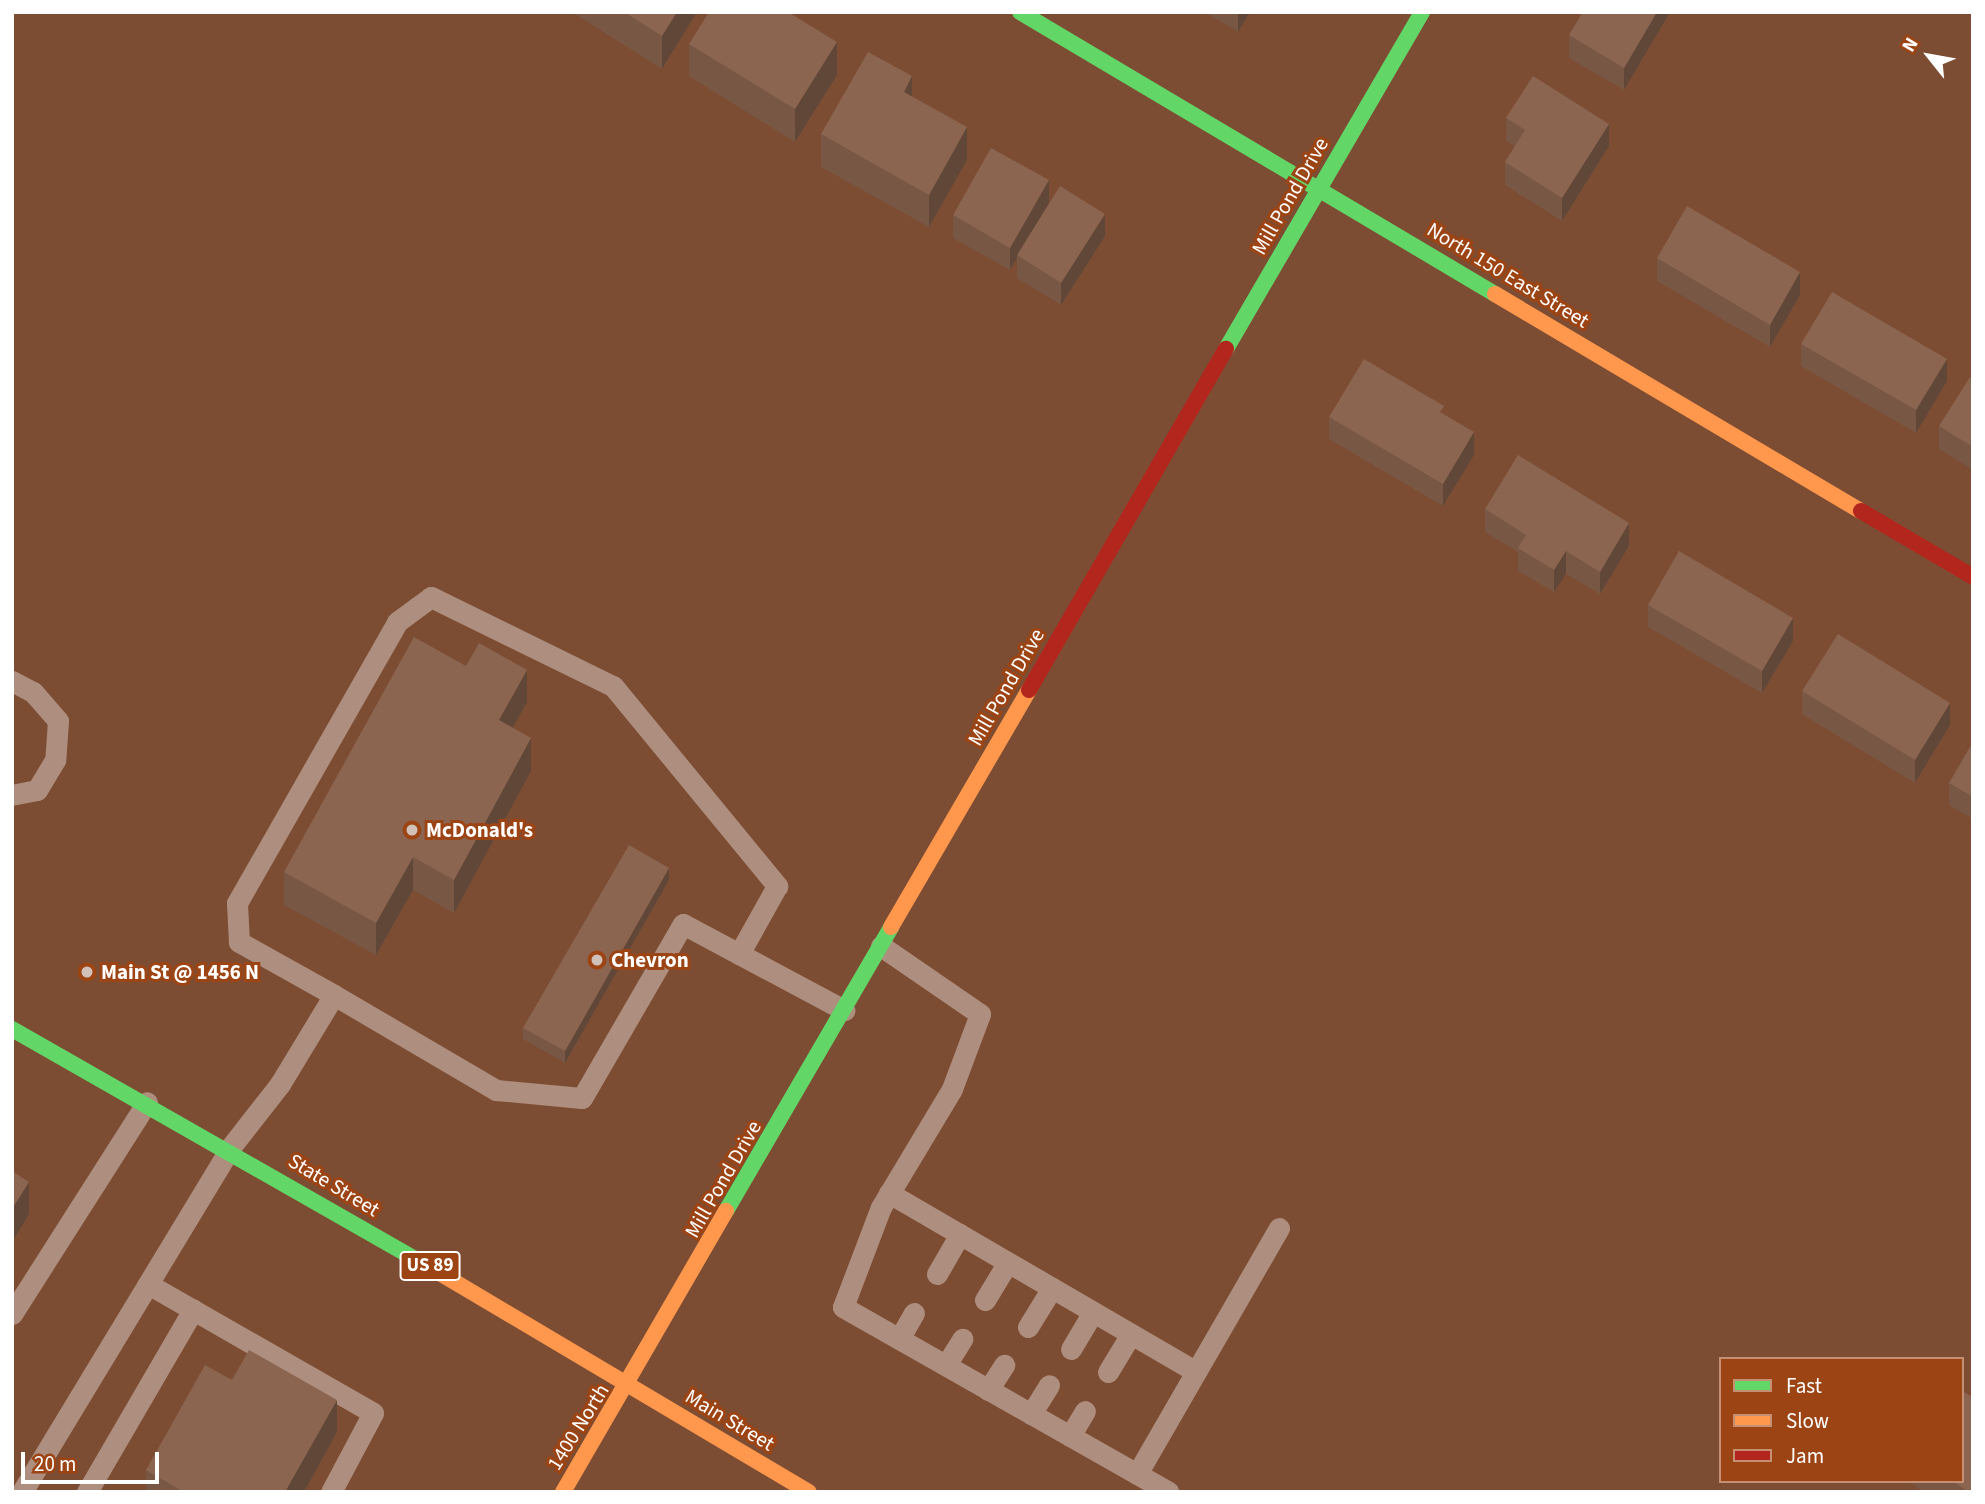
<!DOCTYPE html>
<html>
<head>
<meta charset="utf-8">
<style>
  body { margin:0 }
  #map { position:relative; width:1985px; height:1504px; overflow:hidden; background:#7d4d33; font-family:"Source Sans 3",sans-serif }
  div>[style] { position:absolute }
  .lane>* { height:21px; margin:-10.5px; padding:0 10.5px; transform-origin:10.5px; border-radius:10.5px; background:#ae8e7e }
  .fast>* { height:16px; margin:-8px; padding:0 8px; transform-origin:8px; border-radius:8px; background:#63d668 }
  .slow>* { height:16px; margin:-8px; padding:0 8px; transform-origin:8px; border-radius:8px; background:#ff974d }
  .jam>* { height:16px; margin:-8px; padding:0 8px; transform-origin:8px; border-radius:8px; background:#b3261e }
  .wall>* { inset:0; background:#785745 }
  .shaded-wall>* { inset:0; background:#614738 }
  .building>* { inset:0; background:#8b6550 }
  .dots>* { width:19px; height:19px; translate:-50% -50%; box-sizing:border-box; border:4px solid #9c4414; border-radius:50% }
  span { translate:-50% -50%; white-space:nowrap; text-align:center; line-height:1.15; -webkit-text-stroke:6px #9c4414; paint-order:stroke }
  .shield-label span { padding:2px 5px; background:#9c4414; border:2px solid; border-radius:5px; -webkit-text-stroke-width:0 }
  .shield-label { font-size:19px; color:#fff; font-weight:700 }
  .street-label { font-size:21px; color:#fff }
  .poi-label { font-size:21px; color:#fff; font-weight:700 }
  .left { translate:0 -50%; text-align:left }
  .frame { position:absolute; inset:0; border:14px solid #fff; pointer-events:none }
  .legend { position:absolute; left:1719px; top:1357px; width:245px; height:126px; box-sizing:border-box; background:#9c4414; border:2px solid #c48f72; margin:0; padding:9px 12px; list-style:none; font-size:21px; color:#fff }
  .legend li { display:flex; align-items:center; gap:14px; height:35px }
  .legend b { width:35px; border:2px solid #c48f72 }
  .north { position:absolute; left:1894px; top:21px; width:70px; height:70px; -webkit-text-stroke:5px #9c4414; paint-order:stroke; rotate:301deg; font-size:19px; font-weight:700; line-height:28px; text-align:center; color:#fff }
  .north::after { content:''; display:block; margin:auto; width:24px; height:32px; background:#fff; clip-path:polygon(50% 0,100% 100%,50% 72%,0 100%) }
  .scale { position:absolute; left:21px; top:1452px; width:138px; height:32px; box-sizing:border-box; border:4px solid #fff; border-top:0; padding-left:9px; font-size:21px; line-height:24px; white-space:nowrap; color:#fff; -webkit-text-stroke:5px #9c4414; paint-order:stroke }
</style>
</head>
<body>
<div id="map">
  <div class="lane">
    <div style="left:12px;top:681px;width:24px;rotate:28deg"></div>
    <div style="left:33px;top:692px;width:38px;rotate:49deg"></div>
    <div style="left:58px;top:721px;width:39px;rotate:94deg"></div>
    <div style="left:55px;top:760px;width:35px;rotate:121deg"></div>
    <div style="left:37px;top:790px;width:25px;rotate:169deg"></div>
    <div style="left:881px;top:946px;width:120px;rotate:34.5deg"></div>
    <div style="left:980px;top:1014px;width:80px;rotate:110.5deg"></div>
    <div style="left:952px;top:1089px;width:138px;rotate:121deg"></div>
    <div style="left:881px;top:1207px;width:107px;rotate:110.8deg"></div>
    <div style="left:843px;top:1307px;width:374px;rotate:29.6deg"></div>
    <div style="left:334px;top:995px;width:109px;rotate:-150.8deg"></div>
    <div style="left:239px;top:942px;width:39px;rotate:-93deg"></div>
    <div style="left:237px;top:903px;width:323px;rotate:-60.3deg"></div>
    <div style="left:397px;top:622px;width:42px;rotate:-36.3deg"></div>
    <div style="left:431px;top:597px;width:203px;rotate:26.1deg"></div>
    <div style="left:613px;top:686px;width:259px;rotate:50.6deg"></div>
    <div style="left:777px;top:886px;width:78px;rotate:119.2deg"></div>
    <div style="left:889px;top:1193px;width:355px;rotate:30.2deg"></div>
    <div style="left:937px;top:1274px;width:46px;rotate:-60.1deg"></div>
    <div style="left:148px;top:1284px;width:259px;rotate:29.8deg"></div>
    <div style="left:373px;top:1413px;width:89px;rotate:118deg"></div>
    <div style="left:985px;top:1300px;width:44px;rotate:-58.8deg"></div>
    <div style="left:12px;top:1314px;width:251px;rotate:-57.5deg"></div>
    <div style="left:1028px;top:1327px;width:46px;rotate:-58.4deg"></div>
    <div style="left:899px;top:1339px;width:30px;rotate:-60deg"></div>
    <div style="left:1071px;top:1349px;width:43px;rotate:-59.3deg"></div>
    <div style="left:946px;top:1365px;width:31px;rotate:-58deg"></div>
    <div style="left:1108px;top:1372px;width:44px;rotate:-58.8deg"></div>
    <div style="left:988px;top:1390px;width:30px;rotate:-57deg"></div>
    <div style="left:1031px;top:1414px;width:34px;rotate:-58deg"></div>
    <div style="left:1070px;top:1436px;width:29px;rotate:-59deg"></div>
    <div style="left:1137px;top:1474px;width:284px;rotate:-60deg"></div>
    <div style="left:22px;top:1492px;width:402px;rotate:-58.8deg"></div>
    <div style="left:230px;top:1148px;width:81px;rotate:-52deg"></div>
    <div style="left:280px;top:1084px;width:104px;rotate:-58.8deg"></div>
    <div style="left:334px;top:995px;width:188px;rotate:30.4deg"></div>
    <div style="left:496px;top:1090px;width:86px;rotate:5.3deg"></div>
    <div style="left:582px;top:1098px;width:201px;rotate:-59.9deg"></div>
    <div style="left:683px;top:924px;width:183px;rotate:28.1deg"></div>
    <div style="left:87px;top:1492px;width:211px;rotate:-59.8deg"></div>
  </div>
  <div class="fast">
    <div style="left:1020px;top:12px;width:552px;rotate:30.7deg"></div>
    <div style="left:1226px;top:349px;width:390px;rotate:-59.8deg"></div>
    <div style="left:12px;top:1029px;width:479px;rotate:29.7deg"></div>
    <div style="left:726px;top:1211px;width:328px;rotate:-59.8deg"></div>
  </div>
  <div class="slow">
    <div style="left:1495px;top:294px;width:425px;rotate:30.7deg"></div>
    <div style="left:891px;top:927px;width:274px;rotate:-59.8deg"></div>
    <div style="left:428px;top:1266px;width:443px;rotate:30.7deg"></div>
    <div style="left:563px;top:1492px;width:325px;rotate:-59.9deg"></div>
  </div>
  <div class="jam">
    <div style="left:1861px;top:511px;width:130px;rotate:30.5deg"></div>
    <div style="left:1029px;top:690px;width:394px;rotate:-60deg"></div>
  </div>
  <div class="wall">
    <div style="clip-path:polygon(572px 12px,697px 12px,662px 69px)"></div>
    <div style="clip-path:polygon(1205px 12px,1250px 12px,1238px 32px)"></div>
    <div style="clip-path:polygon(1582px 12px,1670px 12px,1624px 90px,1569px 58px,1569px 35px)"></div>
    <div style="clip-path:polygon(689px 44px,837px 75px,795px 142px,689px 76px)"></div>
    <div style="clip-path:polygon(912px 97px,967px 160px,929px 227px,821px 167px,821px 134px)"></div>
    <div style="clip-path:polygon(1506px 118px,1609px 146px,1562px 221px,1505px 185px,1505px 162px,1515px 146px,1506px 141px)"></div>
    <div style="clip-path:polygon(1049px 203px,1034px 228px,1105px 236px,1061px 305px,1017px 278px,1017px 258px,1010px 270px,953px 238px,953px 215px)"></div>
    <div style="clip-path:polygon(1657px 258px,1800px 295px,1770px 347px,1657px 281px)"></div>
    <div style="clip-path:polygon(1801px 344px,1947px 381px,1916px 433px,1801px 366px)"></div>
    <div style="clip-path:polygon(1973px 379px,1973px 470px,1939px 449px,1939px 426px)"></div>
    <div style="clip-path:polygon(1444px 415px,1474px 455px,1443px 506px,1329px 439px,1329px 417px)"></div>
    <div style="clip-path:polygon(1485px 509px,1629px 546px,1600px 594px,1566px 574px,1554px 592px,1518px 571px,1518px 552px,1485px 532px)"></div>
    <div style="clip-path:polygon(1648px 605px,1793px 641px,1762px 693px,1648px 627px)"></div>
    <div style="clip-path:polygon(1802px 691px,1950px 725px,1915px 783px,1802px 714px)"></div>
    <div style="clip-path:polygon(527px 702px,513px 728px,531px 771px,454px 913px,413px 890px,376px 955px,284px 905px,284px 872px)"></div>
    <div style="clip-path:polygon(1973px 742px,1973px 819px,1949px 805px,1949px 783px)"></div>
    <div style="clip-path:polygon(669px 880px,565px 1063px,523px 1039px,523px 1028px)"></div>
    <div style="clip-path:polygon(232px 1380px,337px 1432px,304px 1492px,146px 1492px,146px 1470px)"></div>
    <div style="clip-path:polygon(1908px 1481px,1962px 1481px,1973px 1492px,1923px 1492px)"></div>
  </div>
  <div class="shaded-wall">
    <div style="clip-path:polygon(677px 12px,697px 12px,662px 69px,662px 36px)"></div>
    <div style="clip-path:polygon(1238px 12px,1250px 12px,1238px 32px)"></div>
    <div style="clip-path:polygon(1657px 12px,1670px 12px,1624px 90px,1624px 68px)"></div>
    <div style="clip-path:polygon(837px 42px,837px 75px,795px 142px,795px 109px)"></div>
    <div style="clip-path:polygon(912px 76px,912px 109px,904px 92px)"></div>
    <div style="clip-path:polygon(1609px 124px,1609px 146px,1562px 221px,1562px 198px)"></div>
    <div style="clip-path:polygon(967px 127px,967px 160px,929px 227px,929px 195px)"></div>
    <div style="clip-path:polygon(1049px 180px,1049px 203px,1018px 256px,1017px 255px,1017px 258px,1010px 270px,1010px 248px)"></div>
    <div style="clip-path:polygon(1105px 214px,1105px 236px,1061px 305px,1061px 283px)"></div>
    <div style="clip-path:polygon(1800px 272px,1800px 295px,1770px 347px,1770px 325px)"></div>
    <div style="clip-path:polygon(1947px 359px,1947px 381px,1916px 433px,1916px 410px)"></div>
    <div style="clip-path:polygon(1474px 432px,1474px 455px,1443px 506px,1443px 484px)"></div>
    <div style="clip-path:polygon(1629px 523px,1629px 546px,1600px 594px,1600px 572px)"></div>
    <div style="clip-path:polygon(1566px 551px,1566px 574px,1554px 592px,1554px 570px)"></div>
    <div style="clip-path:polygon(1793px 618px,1793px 641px,1762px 693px,1762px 671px)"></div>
    <div style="clip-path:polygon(527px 670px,527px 702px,499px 753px,499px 720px)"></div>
    <div style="clip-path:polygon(1950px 703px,1950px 725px,1915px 783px,1915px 760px)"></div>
    <div style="clip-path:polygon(531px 738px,531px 771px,454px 913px,454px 880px)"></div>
    <div style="clip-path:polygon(413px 857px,413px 890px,376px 955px,376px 923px)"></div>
    <div style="clip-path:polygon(669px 868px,669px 880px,565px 1063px,565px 1051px)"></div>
    <div style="clip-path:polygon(29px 1182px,29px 1214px,12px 1242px,12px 1209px)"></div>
    <div style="clip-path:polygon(337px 1400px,337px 1432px,304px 1492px,285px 1492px)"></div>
  </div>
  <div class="building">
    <div style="clip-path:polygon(624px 12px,677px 12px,662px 36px)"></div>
    <div style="clip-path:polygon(709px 12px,788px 12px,837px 42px,795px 109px,689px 44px)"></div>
    <div style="clip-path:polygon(1583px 12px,1657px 12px,1624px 68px,1569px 35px)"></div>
    <div style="clip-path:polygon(868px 52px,912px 76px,904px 92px,967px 127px,929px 195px,821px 134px)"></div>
    <div style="clip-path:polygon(1533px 76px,1609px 124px,1562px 198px,1505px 162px,1525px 130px,1506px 118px)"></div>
    <div style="clip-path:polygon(991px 148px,1049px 180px,1010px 248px,953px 215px)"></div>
    <div style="clip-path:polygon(1060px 186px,1105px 214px,1061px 283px,1017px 255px)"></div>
    <div style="clip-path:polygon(1687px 206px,1800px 272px,1770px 325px,1657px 258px)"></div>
    <div style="clip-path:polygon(1832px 292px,1947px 359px,1916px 410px,1801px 344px)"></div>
    <div style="clip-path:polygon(1364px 359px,1444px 406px,1440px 412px,1474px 432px,1443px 484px,1329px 417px)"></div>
    <div style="clip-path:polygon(1970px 377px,1973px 379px,1973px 447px,1939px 426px)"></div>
    <div style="clip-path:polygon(1518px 455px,1629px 523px,1600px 572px,1566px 551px,1554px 570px,1518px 548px,1526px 535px,1485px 509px)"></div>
    <div style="clip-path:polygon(1679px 551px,1793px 618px,1762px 671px,1648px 605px)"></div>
    <div style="clip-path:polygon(1838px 634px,1950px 703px,1915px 760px,1802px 691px)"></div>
    <div style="clip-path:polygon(414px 637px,466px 666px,479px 643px,527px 670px,499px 720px,531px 738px,454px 880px,413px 857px,376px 923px,284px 872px)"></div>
    <div style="clip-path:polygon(1973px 742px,1973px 797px,1949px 783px)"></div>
    <div style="clip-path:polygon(629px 845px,669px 868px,565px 1051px,523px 1028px)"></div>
    <div style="clip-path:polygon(12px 1171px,29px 1182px,12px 1209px)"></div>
    <div style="clip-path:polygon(249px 1350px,337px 1400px,285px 1492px,184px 1492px,146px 1470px,205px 1365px,232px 1380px)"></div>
    <div style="clip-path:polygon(1962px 1391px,1973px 1397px,1973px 1492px,1969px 1492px,1952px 1481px,1962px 1481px)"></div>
  </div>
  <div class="dots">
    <div style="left:412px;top:830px;background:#d2c1b8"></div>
    <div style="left:597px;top:960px;background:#d2c1b8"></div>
    <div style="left:87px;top:972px;background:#d2c1b8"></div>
  </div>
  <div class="shield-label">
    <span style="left:430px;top:1266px">US 89</span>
  </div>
  <div class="street-label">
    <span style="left:1290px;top:196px;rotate:-60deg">Mill Pond Drive</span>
    <span style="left:1508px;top:275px;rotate:31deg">North 150 East Street</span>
    <span style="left:1006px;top:687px;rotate:-60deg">Mill Pond Drive</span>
    <span style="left:723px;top:1179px;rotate:-60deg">Mill Pond Drive</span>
    <span style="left:334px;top:1185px;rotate:31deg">State Street</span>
    <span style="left:730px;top:1420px;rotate:31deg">Main Street</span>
    <span style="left:578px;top:1427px;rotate:-58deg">1400 North</span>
  </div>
  <div class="poi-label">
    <span class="left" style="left:426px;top:830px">McDonald's</span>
    <span class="left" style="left:611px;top:960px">Chevron</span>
    <span class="left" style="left:101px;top:972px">Main St @ 1456 N</span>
  </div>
  <div class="frame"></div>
  <ul class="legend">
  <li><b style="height:9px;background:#63d668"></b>Fast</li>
  <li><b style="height:9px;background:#ff974d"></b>Slow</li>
  <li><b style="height:9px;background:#b3261e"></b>Jam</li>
  </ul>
  <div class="north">N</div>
  <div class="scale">20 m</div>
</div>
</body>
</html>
